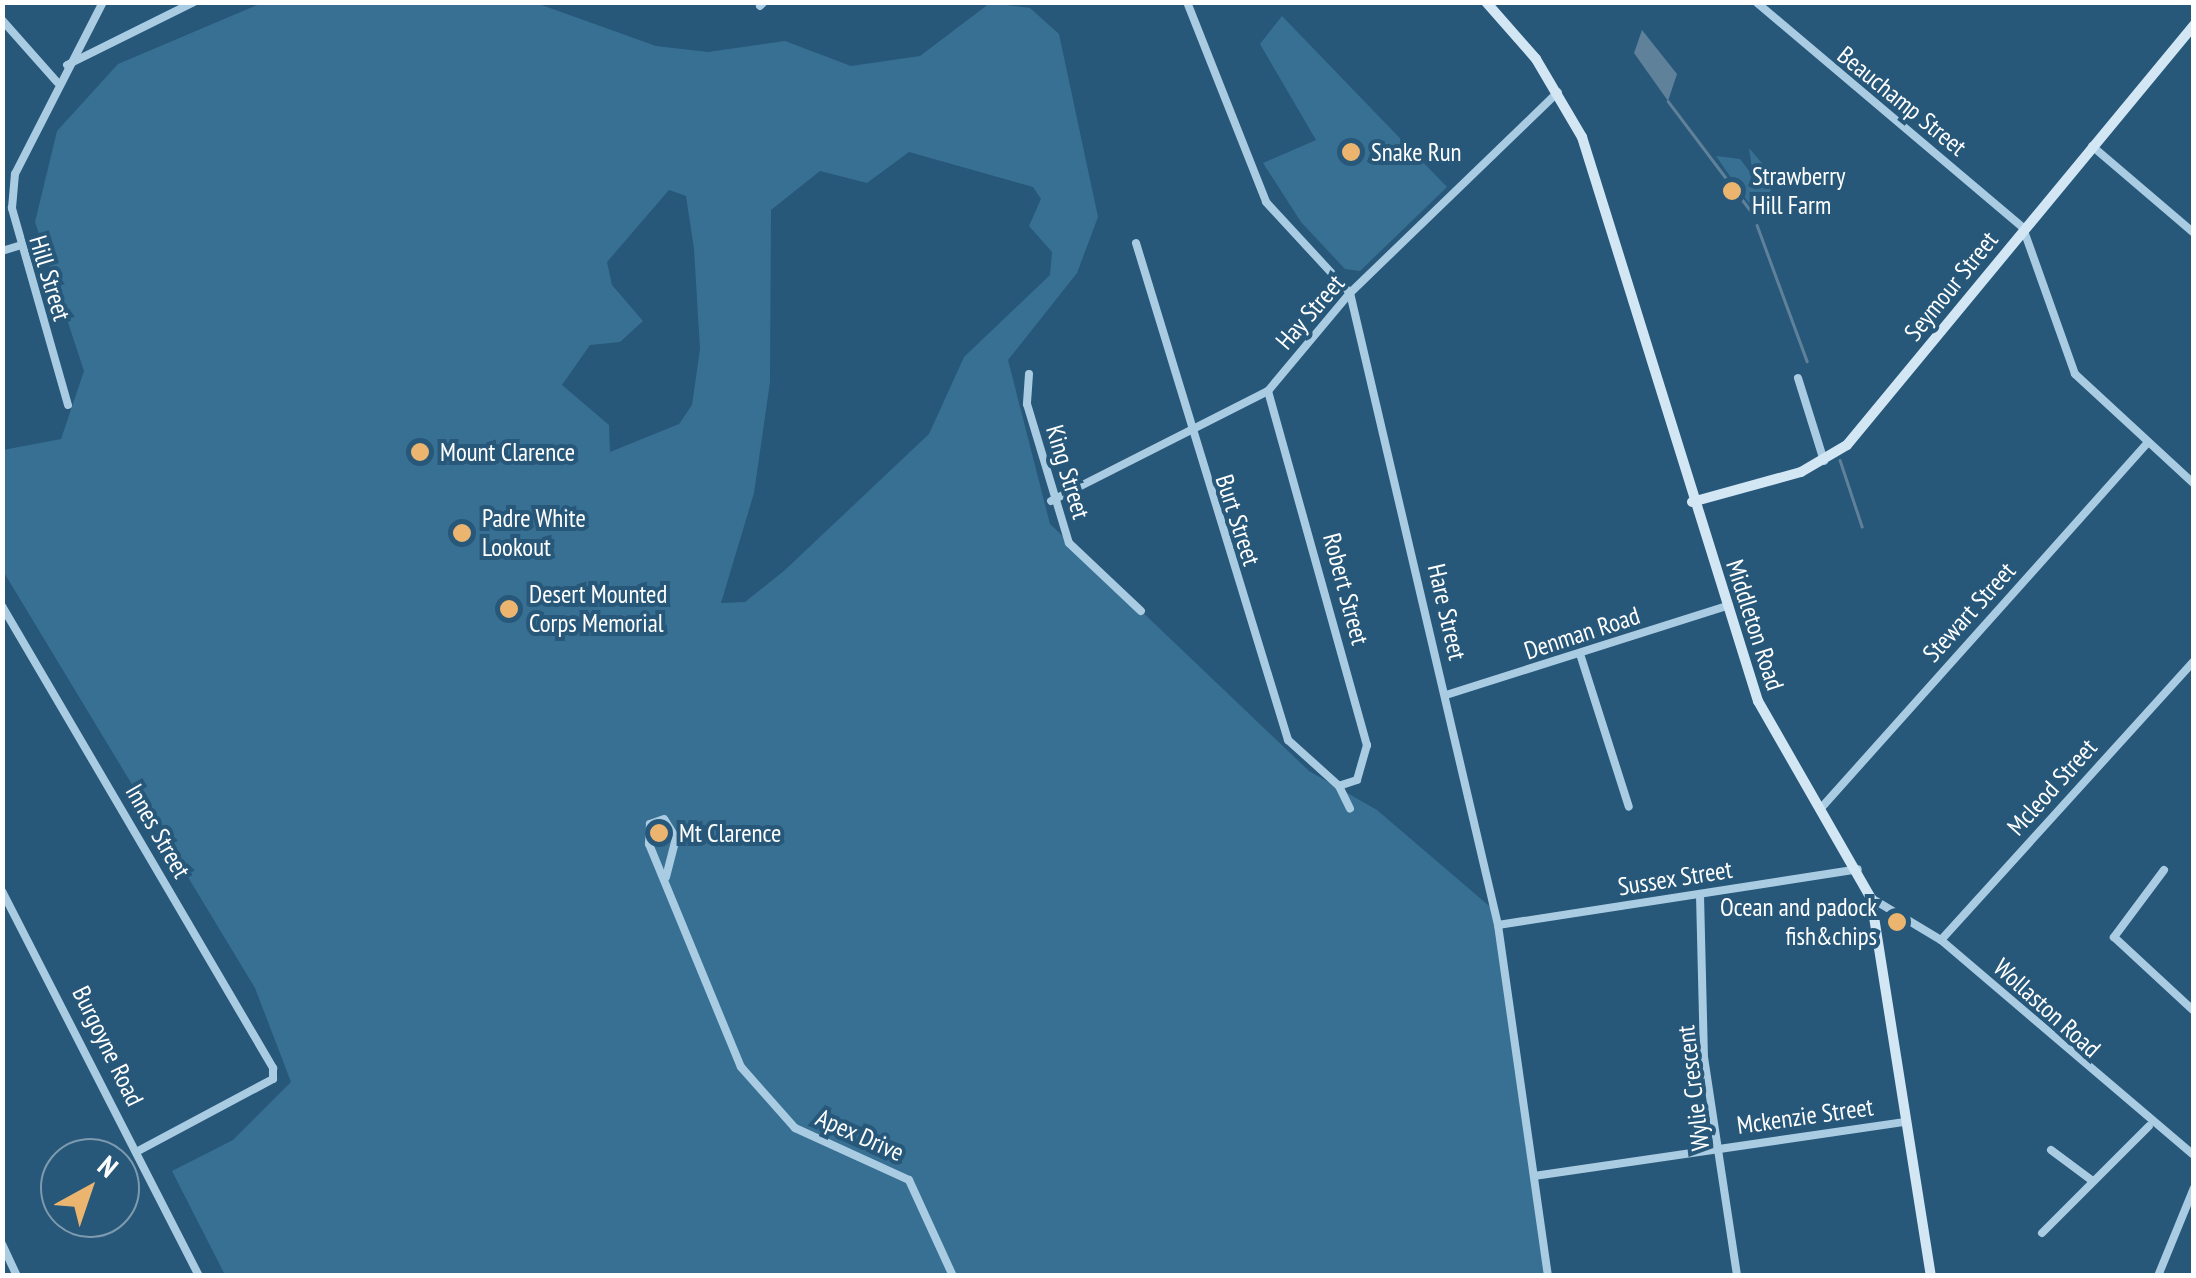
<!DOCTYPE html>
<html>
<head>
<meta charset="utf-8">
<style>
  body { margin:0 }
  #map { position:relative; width:2196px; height:1278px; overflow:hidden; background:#275779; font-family:"PT Sans Narrow",sans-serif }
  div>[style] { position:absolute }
  .green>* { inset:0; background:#387094 }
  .water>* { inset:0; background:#60819a }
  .stream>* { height:2.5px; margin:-1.25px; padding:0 1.25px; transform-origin:1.25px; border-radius:1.25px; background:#60819a }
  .street>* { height:8px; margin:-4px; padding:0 4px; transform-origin:4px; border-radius:4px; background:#aacce3 }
  .secondary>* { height:10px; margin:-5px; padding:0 5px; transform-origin:5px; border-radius:5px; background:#d2e6f4 }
  .dots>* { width:28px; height:28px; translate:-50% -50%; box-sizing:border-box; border:5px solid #275779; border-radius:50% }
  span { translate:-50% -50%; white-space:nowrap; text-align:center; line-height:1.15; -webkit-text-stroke:8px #275779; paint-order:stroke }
  .street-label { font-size:25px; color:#fff }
  .poi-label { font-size:25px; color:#fff }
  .left { translate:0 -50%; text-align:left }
  .right { translate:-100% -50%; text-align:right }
  .frame { position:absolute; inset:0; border:5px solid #fff; pointer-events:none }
  .north { position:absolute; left:40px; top:1138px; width:100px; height:100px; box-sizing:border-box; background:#275779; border:2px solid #7d9aaf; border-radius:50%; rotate:40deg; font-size:28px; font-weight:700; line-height:40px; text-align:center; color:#fff }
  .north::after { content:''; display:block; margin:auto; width:35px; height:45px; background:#ebb570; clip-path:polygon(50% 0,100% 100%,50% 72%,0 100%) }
</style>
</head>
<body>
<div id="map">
  <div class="green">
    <div style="clip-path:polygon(evenodd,262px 3px,536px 3px,656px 46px,708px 52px,785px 41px,851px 66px,920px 56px,990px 3px,1030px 8px,1059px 34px,1098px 217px,1077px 273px,1008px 360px,1050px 524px,1309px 771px,1377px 810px,1495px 911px,1546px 1275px,225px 1275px,172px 1171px,233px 1140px,291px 1082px,255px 988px,3px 571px,3px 450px,61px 439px,84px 371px,35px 222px,57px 131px,118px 64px,262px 3px,909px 152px,1033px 187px,1041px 199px,1029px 226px,1052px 252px,1050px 275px,964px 357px,929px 434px,785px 570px,745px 602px,721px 603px,754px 493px,770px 382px,771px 210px,820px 171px,867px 183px,909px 152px,262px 3px,669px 190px,686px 196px,694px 249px,700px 349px,692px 405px,679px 424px,610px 452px,609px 425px,562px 385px,590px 345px,620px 342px,643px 321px,612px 285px,607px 262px,669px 190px)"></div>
    <div style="clip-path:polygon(1282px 16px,1447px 187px,1360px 271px,1345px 269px,1301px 222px,1263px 163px,1316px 140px,1260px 44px)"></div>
    <div style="clip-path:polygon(1749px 148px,1774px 177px,1766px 208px,1755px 212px,1716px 156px,1740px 159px,1753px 176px)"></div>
  </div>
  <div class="water">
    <div style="clip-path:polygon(1642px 30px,1677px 74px,1668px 101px,1634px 53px)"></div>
  </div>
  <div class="stream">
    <div style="left:1668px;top:101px;width:138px;rotate:53deg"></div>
    <div style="left:1757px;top:225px;width:145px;rotate:69.8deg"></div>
    <div style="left:1840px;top:460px;width:70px;rotate:71.6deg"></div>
  </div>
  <div class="street">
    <div style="left:1187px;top:2px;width:215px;rotate:68.4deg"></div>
    <div style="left:1266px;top:202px;width:124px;rotate:47.3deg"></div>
    <div style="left:1350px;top:293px;width:649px;rotate:76.82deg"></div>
    <div style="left:1498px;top:925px;width:355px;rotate:81.9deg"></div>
    <div style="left:1756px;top:2px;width:350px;rotate:40.2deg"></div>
    <div style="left:2023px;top:228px;width:155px;rotate:70.4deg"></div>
    <div style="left:2075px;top:374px;width:162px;rotate:42.7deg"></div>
    <div style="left:760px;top:6px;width:6px;rotate:-45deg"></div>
    <div style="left:2px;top:20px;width:83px;rotate:48.4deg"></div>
    <div style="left:67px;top:65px;width:142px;rotate:-26.4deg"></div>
    <div style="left:2092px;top:146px;width:134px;rotate:40.5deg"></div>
    <div style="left:1136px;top:243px;width:520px;rotate:72.99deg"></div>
    <div style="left:1288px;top:740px;width:69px;rotate:42deg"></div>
    <div style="left:2px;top:251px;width:17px;rotate:-17deg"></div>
    <div style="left:1029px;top:374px;width:30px;rotate:94deg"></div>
    <div style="left:1027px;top:404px;width:145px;rotate:73.2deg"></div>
    <div style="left:1069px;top:543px;width:99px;rotate:43.4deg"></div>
    <div style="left:1798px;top:378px;width:87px;rotate:72.6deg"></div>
    <div style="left:1268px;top:391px;width:368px;rotate:74.4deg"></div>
    <div style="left:1367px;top:745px;width:36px;rotate:106deg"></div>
    <div style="left:1357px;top:780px;width:19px;rotate:162deg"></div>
    <div style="left:68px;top:405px;width:205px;rotate:-105.9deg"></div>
    <div style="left:12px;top:208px;width:34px;rotate:-85deg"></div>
    <div style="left:15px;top:174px;width:193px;rotate:-62.9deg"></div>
    <div style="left:1051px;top:501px;width:243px;rotate:-26.9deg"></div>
    <div style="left:1268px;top:391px;width:128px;rotate:-50.1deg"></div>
    <div style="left:1350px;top:293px;width:289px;rotate:-44deg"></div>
    <div style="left:2px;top:606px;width:536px;rotate:59.6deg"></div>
    <div style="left:273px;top:1068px;width:11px;rotate:90deg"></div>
    <div style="left:273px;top:1079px;width:153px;rotate:151.9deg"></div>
    <div style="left:1581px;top:657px;width:157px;rotate:72.3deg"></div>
    <div style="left:1446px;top:695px;width:297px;rotate:-17.6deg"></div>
    <div style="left:1339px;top:786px;width:25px;rotate:64deg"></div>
    <div style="left:1822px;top:807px;width:488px;rotate:-48.2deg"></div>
    <div style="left:2164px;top:870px;width:84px;rotate:126.7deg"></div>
    <div style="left:2114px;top:937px;width:109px;rotate:42.8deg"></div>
    <div style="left:666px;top:877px;width:40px;rotate:-75.6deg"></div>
    <div style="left:676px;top:838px;width:22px;rotate:-122deg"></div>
    <div style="left:664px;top:819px;width:15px;rotate:160deg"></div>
    <div style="left:650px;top:824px;width:20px;rotate:93deg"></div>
    <div style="left:649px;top:844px;width:241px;rotate:67.6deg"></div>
    <div style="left:741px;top:1067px;width:81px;rotate:48.5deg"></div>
    <div style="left:795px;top:1128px;width:125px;rotate:24.5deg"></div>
    <div style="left:909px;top:1180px;width:106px;rotate:65.4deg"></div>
    <div style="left:2px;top:891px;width:432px;rotate:62.9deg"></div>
    <div style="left:1700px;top:895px;width:162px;rotate:88.6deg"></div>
    <div style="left:1704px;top:1057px;width:221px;rotate:81.4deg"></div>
    <div style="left:1871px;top:898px;width:82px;rotate:31deg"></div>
    <div style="left:1941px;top:940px;width:332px;rotate:40.4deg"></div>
    <div style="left:1498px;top:925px;width:364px;rotate:-8.8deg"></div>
    <div style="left:1941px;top:940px;width:377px;rotate:-47.8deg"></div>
    <div style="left:2051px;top:1150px;width:49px;rotate:36.6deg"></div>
    <div style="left:1534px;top:1176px;width:375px;rotate:-8.3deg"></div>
    <div style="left:2042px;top:1233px;width:151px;rotate:-45deg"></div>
    <div style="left:2px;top:1244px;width:35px;rotate:65deg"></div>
    <div style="left:2158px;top:1276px;width:95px;rotate:-67.8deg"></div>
  </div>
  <div class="secondary">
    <div style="left:1486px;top:2px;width:76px;rotate:48.7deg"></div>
    <div style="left:1536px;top:59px;width:91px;rotate:59.5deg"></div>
    <div style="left:1582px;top:137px;width:591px;rotate:72.67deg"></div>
    <div style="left:1758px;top:701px;width:227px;rotate:60.2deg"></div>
    <div style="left:1871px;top:898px;width:383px;rotate:81deg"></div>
    <div style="left:1692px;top:502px;width:113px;rotate:-15.4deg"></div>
    <div style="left:1801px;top:472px;width:53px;rotate:-30.4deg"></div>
    <div style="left:1847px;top:445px;width:545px;rotate:-50.44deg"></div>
  </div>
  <div class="dots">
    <div style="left:1351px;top:152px;background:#ebb570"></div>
    <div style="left:1732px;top:191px;background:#ebb570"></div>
    <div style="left:420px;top:452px;background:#ebb570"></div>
    <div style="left:462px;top:533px;background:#ebb570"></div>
    <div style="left:509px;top:609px;background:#ebb570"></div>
    <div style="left:659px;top:833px;background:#ebb570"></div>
    <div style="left:1897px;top:922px;background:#ebb570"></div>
  </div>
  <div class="street-label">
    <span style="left:1902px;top:101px;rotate:39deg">Beauchamp Street</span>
    <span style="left:50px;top:278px;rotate:73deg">Hill Street</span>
    <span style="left:1951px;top:286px;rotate:-51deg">Seymour Street</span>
    <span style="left:1310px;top:312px;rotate:-49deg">Hay Street</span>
    <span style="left:1068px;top:472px;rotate:73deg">King Street</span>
    <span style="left:1238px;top:520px;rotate:72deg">Burt Street</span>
    <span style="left:1346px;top:589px;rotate:75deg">Robert Street</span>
    <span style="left:1447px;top:612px;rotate:77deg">Hare Street</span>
    <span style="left:1969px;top:612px;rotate:-48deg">Stewart Street</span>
    <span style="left:1755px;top:625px;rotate:72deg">Middleton Road</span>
    <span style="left:1582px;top:633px;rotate:-18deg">Denman Road</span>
    <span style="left:2052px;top:787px;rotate:-48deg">Mcleod Street</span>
    <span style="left:158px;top:831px;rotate:60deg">Innes Street</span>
    <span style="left:1675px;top:878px;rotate:-9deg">Sussex Street</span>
    <span style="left:2047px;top:1008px;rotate:42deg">Wollaston Road</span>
    <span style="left:108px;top:1046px;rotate:64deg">Burgoyne Road</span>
    <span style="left:1693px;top:1088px;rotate:-97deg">Wylie Crescent</span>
    <span style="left:1805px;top:1116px;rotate:-8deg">Mckenzie Street</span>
    <span style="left:860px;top:1135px;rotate:24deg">Apex Drive</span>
  </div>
  <div class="poi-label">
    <span class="left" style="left:1371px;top:152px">Snake Run</span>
    <span class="left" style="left:1752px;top:191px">Strawberry<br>Hill Farm</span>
    <span class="left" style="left:440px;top:452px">Mount Clarence</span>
    <span class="left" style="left:482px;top:533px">Padre White<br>Lookout</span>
    <span class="left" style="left:529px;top:609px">Desert Mounted<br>Corps Memorial</span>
    <span class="left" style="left:679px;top:833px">Mt Clarence</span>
    <span class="right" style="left:1877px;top:922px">Ocean and padock<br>fish&amp;chips</span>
  </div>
  <div class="frame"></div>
  <div class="north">N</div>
</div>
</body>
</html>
